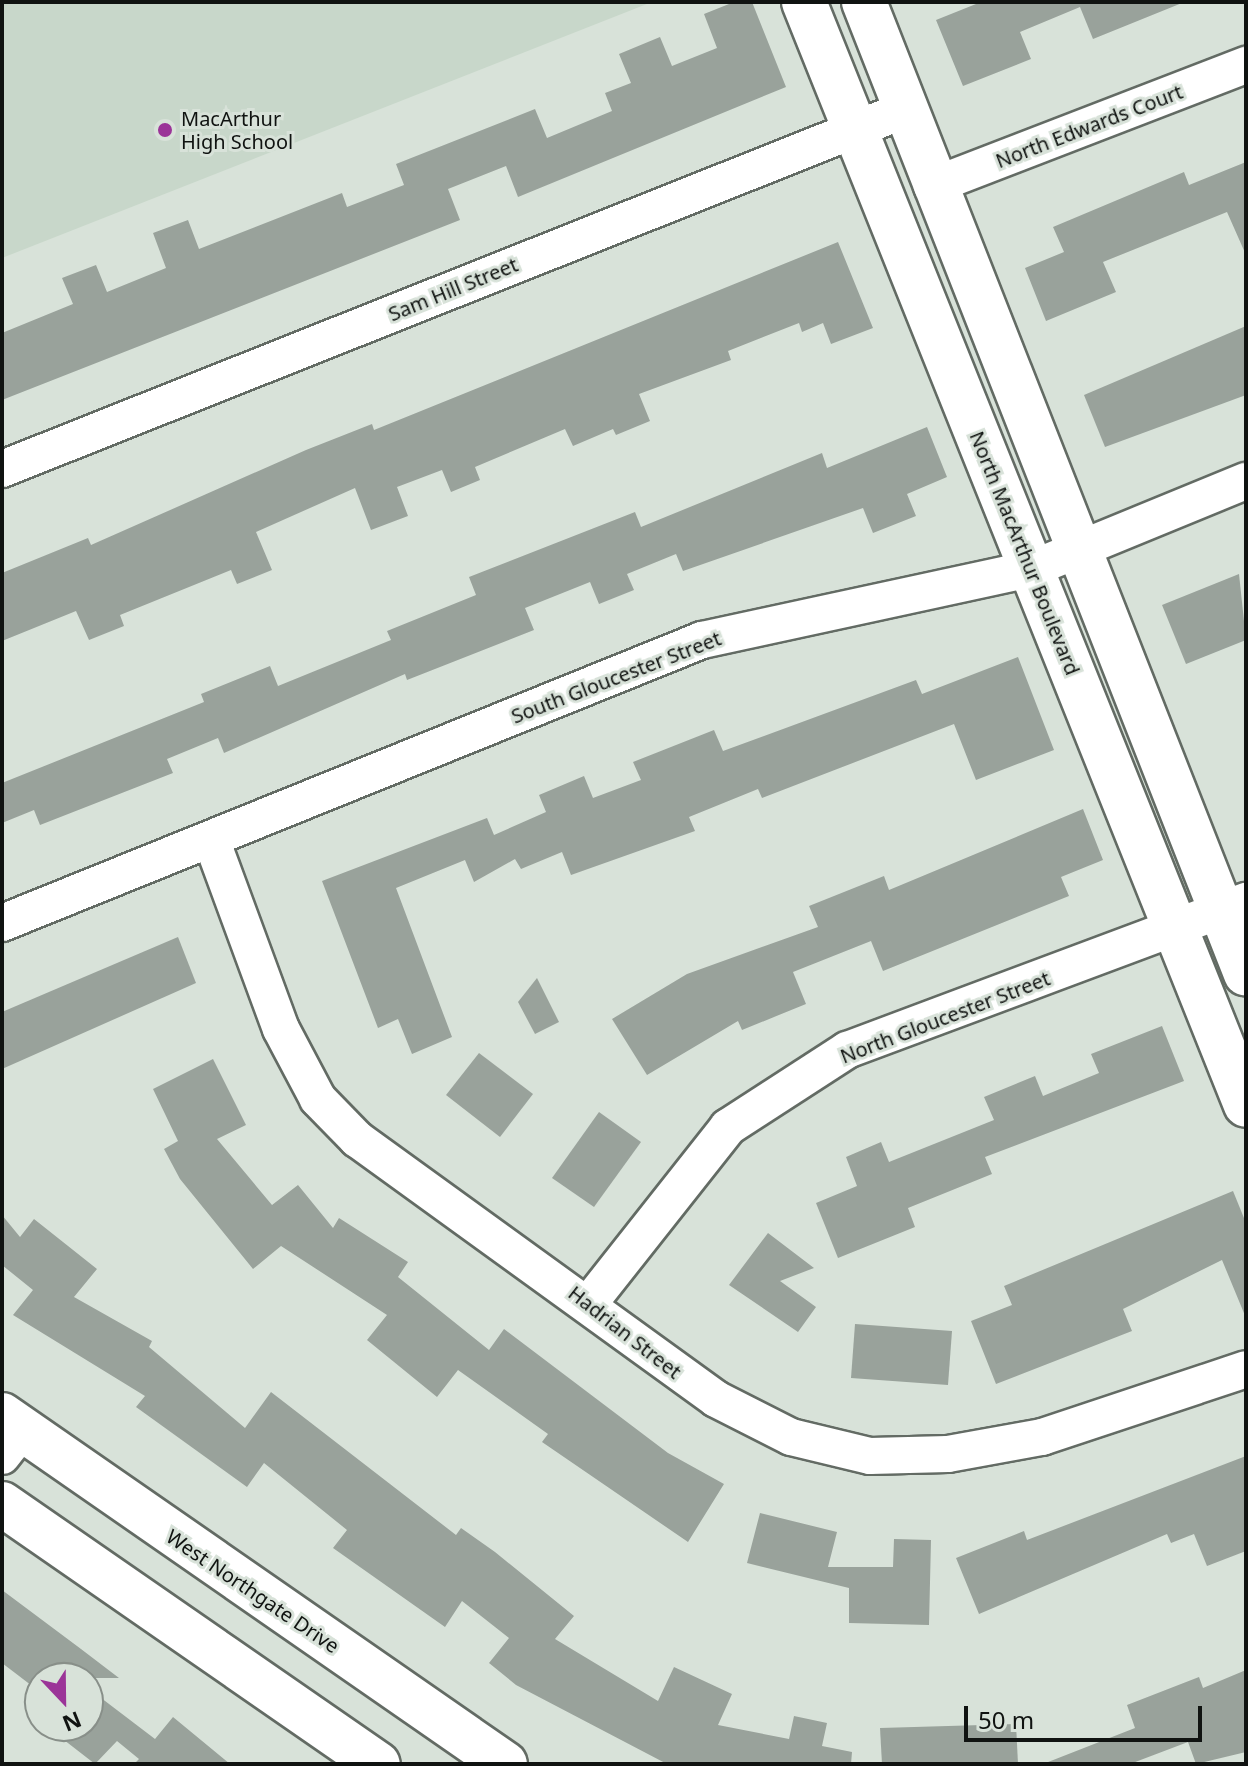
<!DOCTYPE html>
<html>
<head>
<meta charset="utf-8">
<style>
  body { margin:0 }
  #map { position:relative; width:1248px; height:1766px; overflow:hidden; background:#d8e2d9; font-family:"Noto Sans",sans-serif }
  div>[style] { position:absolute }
  .built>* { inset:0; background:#c8d7ca }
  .building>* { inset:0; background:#99a29b }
  .roads { filter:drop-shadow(2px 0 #636b64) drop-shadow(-2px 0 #636b64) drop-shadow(0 2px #636b64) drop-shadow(0 -2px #636b64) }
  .street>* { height:36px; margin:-18px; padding:0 18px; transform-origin:18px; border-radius:18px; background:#fff }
  .secondary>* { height:44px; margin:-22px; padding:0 22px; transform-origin:22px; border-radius:22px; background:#fff }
  .dots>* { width:22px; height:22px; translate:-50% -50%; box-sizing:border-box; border:4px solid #d8e2d9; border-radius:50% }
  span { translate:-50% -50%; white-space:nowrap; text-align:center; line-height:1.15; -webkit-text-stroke:6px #d8e2d9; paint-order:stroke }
  .poi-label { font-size:20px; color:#101311 }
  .left { translate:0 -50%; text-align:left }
  .street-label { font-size:20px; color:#101311 }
  .frame { position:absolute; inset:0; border:4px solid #101311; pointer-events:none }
  .north { position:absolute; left:24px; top:1662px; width:80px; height:80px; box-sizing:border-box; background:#d8e2d9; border:2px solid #888f89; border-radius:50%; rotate:158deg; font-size:22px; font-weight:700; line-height:32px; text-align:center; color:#101311 }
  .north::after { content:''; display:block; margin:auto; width:28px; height:36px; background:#9b3498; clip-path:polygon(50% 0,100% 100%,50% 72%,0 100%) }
  .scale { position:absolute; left:964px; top:1706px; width:238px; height:36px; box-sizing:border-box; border:4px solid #101311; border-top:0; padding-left:10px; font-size:24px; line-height:28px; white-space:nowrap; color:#101311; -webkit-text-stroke:6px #d8e2d9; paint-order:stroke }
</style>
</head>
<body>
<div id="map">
  <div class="built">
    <div style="clip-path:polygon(2px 2px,652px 2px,2px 258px)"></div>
  </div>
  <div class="building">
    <div style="clip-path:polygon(734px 2px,752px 2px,786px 87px,518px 197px,506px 166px,448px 189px,460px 220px,2px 400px,2px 333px,73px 304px,62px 278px,96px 265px,107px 292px,166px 268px,153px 233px,188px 220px,199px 249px,342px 193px,347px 207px,404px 185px,396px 164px,535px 109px,547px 138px,612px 111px,605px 93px,631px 83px,619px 54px,660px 37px,672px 66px,717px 48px,704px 14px)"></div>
    <div style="clip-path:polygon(981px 2px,1181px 2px,1182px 3px,1093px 39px,1080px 7px,1020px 32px,1031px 59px,963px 86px,936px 20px)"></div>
    <div style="clip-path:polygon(1246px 162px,1246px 255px,1227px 212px,1103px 262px,1116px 292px,1046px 321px,1025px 268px,1064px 252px,1053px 227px,1184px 172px,1189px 185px)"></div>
    <div style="clip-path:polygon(838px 242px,873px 328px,831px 344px,823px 323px,802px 332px,799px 323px,728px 351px,731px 360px,639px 394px,650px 421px,616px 435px,613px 429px,573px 446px,565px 429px,475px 467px,480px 480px,451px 492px,442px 470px,397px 487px,408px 516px,371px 530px,355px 488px,256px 532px,272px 570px,237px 584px,231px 570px,120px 615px,124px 626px,89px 640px,76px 611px,2px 641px,2px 573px,88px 538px,91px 545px,306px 450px,372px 424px,374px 430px)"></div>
    <div style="clip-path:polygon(1246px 326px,1246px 395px,1105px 447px,1084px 395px)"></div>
    <div style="clip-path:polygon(927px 427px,947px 477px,907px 494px,916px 516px,873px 533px,863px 508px,683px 571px,676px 554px,627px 574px,634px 590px,599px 604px,590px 582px,525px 608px,534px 630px,407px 680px,405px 674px,224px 753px,218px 738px,167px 759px,173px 773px,40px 825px,34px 810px,2px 823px,2px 783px,204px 702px,201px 694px,270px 666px,278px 686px,391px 640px,387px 631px,476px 595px,469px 577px,635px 512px,641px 527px,822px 453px,827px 468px)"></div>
    <div style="clip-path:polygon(1239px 574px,1246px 640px,1186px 664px,1162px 605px)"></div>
    <div style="clip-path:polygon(1018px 657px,1054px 750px,976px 780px,954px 724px,762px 798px,758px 789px,689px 817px,695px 831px,571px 875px,562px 852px,521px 869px,515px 859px,474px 882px,465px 860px,396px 888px,452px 1037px,412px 1054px,398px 1019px,378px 1028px,322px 881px,487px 818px,494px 835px,546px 812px,539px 795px,584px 776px,593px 798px,641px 780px,633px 762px,714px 730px,723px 751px,916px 680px,922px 694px)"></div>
    <div style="clip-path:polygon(1083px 809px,1103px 860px,1061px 877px,1069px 896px,883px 971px,871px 941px,793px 972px,806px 1004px,742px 1030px,738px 1021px,647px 1075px,612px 1019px,687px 974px,818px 927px,809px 906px,884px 876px,889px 890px)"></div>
    <div style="clip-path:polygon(178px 937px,196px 983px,2px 1069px,2px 1012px)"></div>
    <div style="clip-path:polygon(537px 978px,559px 1022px,535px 1034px,518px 1002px)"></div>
    <div style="clip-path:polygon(1162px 1026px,1184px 1081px,985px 1157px,992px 1174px,908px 1208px,915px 1227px,838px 1258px,816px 1203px,857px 1186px,846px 1157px,881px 1142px,889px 1162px,994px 1120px,984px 1097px,1035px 1076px,1043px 1096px,1099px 1073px,1091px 1054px)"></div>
    <div style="clip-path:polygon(479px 1053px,533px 1094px,500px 1137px,446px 1095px)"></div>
    <div style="clip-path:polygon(213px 1059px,246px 1125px,217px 1139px,272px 1205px,298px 1185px,333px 1228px,339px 1218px,408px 1262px,398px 1277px,489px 1350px,504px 1329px,668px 1453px,724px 1484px,688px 1542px,542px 1442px,548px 1434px,458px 1370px,437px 1397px,367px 1340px,387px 1315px,281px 1246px,253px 1269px,180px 1179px,164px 1149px,178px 1141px,153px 1089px)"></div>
    <div style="clip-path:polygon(599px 1112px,641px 1142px,594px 1207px,552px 1178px)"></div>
    <div style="clip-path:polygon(1233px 1191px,1246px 1223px,1246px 1318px,1222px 1260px,1123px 1309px,1132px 1331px,996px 1384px,971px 1321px,1012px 1305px,1004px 1286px)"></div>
    <div style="clip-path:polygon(2px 1215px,20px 1237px,34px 1219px,97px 1269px,74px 1297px,152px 1341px,149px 1347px,245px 1428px,271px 1392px,456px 1535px,461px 1528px,495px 1552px,574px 1616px,555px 1639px,658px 1701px,674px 1667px,732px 1694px,718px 1725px,789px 1739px,794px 1716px,827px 1723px,822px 1746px,852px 1752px,851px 1764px,667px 1764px,516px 1685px,489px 1663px,509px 1638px,462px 1601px,445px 1627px,333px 1548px,347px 1530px,264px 1463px,247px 1487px,136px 1407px,145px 1396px,13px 1315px,33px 1290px,2px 1265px)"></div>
    <div style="clip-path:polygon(768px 1233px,814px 1268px,780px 1281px,816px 1307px,798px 1332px,729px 1285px)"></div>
    <div style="clip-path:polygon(855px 1324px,952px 1331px,948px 1385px,851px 1378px)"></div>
    <div style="clip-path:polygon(1246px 1456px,1246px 1551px,1207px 1566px,1194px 1534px,1171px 1543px,1167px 1534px,979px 1614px,956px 1558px,1024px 1531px,1027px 1540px)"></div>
    <div style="clip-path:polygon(760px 1513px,837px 1532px,828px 1567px,893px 1567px,894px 1539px,931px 1540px,929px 1625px,849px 1623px,849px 1588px,747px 1563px)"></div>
    <div style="clip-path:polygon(2px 1590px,81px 1649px,119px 1678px,40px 1678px,40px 1692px,2px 1663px)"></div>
    <div style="clip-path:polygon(1246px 1670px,1246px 1752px,1196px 1764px,1188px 1742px,1130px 1764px,1043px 1764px,1135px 1728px,1127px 1705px,1199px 1677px,1203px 1688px)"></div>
    <div style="clip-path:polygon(88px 1688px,155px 1739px,173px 1717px,230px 1764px,134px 1764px,139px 1759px,117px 1741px,95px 1764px,46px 1726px,88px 1726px)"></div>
    <div style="clip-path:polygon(1016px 1724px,1018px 1764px,882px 1764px,880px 1728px)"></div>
  </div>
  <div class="roads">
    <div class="street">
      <div style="left:932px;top:186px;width:337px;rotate:-21.1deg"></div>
      <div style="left:2px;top:469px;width:971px;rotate:-21.7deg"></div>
      <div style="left:211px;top:839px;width:202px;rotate:69.8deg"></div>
      <div style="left:281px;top:1029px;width:79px;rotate:62.1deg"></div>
      <div style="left:318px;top:1099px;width:56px;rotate:45.7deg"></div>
      <div style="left:357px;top:1139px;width:443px;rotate:35.9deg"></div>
      <div style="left:716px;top:1399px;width:84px;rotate:26.9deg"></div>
      <div style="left:791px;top:1437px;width:81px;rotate:13.5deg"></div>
      <div style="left:870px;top:1456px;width:78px;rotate:-1.5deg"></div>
      <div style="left:948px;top:1454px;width:96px;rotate:-10.3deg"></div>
      <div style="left:1042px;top:1437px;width:215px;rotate:-18.4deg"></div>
      <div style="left:2px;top:923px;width:755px;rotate:-22.01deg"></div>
      <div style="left:702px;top:640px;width:337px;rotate:-12.2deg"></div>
      <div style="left:1031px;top:569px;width:232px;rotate:-22.3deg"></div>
      <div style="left:590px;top:1302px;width:223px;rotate:-51.7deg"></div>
      <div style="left:728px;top:1127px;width:142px;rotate:-32.9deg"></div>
      <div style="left:847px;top:1050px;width:426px;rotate:-20.5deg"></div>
      <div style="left:2px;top:1456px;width:31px;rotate:-52deg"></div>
    </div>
    <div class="secondary">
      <div style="left:804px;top:2px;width:1188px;rotate:68.16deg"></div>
      <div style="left:864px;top:2px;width:1044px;rotate:68.54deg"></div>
      <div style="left:2px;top:1415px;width:612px;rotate:34.75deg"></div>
      <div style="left:2px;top:1504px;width:457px;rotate:34.7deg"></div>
    </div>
  </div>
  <div class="dots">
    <div style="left:165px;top:130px;background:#9b3498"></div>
  </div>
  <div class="poi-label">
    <span class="left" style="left:181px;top:130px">MacArthur<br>High School</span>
  </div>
  <div class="street-label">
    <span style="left:1089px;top:126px;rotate:-21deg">North Edwards Court</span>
    <span style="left:453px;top:289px;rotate:-22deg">Sam Hill Street</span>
    <span style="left:1025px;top:553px;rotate:68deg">North MacArthur Boulevard</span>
    <span style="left:616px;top:677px;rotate:-21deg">South Gloucester Street</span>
    <span style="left:945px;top:1017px;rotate:-21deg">North Gloucester Street</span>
    <span style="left:625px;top:1332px;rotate:38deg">Hadrian Street</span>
    <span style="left:253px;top:1591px;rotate:34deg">West Northgate Drive</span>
  </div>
  <div class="frame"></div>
  <div class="north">N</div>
  <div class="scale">50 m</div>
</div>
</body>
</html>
